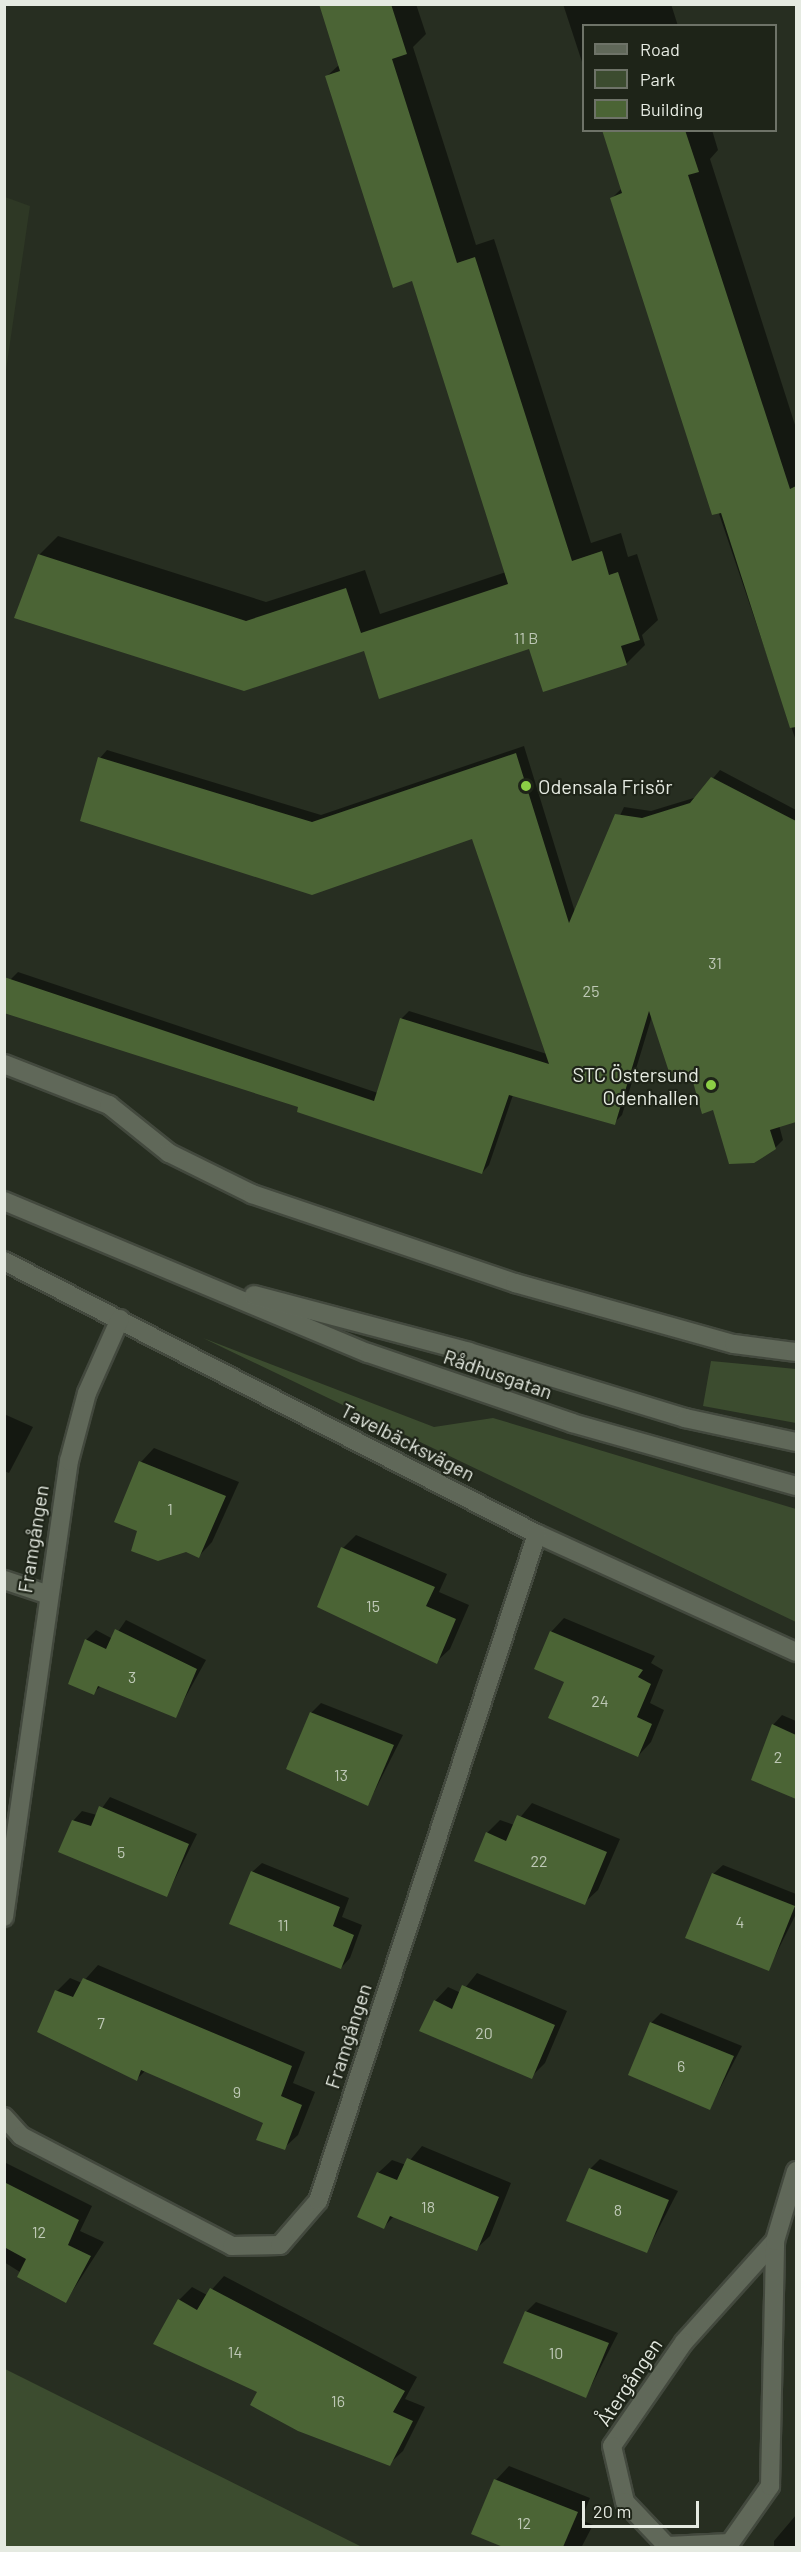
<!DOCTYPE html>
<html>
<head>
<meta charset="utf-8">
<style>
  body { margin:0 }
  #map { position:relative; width:801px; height:2552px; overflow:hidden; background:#272e21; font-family:Barlow,sans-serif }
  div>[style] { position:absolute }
  .built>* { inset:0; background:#2e3825 }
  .green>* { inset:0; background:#3c4c2f }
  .shadow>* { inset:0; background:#0007 }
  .building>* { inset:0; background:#4b6435 }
  .roads { filter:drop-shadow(2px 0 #43493e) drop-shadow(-2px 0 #43493e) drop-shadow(0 2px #43493e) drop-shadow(0 -2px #43493e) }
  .lane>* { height:18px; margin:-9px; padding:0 9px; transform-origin:9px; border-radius:9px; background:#606859 }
  .street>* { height:18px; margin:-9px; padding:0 9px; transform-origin:9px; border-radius:9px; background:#606859 }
  .secondary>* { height:18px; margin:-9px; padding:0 9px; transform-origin:9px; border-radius:9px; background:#606859 }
  .dots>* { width:16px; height:16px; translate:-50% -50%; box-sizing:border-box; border:3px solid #1e2418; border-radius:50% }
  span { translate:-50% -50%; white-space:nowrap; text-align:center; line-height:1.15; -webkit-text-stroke:4.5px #1e2418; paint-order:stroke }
  .number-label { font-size:16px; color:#bec8b6 }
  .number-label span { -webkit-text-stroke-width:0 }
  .poi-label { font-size:20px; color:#e5eae1 }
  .left { translate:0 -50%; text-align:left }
  .right { translate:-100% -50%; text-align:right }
  .street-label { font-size:20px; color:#e5eae1 }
  .frame { position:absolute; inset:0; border:6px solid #e5eae1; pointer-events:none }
  .legend { position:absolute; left:582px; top:24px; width:195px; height:108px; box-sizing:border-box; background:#1e2418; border:2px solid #6e7368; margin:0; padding:8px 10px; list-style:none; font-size:18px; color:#e5eae1 }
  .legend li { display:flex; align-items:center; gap:12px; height:30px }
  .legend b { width:30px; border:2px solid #6e7368 }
  .scale { position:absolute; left:582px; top:2501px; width:117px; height:27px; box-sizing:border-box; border:3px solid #e5eae1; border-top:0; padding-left:8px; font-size:18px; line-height:21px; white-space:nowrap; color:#e5eae1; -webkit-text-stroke:4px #1e2418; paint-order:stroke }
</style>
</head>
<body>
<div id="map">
  <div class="built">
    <div style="clip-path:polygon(5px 197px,30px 206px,5px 377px,4px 197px)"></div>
  </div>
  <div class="green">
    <div style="clip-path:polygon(203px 1338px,434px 1427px,493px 1418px,796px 1509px,796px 1622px)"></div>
    <div style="clip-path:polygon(711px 1361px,796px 1369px,796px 1423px,703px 1406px)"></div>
    <div style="clip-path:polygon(5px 2369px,362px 2547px,5px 2547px)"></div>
  </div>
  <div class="shadow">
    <div style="clip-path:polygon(321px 4px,416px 4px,426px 34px,413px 47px,476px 245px,494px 239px,591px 543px,621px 533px,628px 557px,637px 554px,658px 620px,642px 635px,645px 645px,626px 664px,530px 647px,365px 649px,244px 690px,39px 555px,58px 536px,266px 602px,365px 570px,380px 614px,506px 572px,413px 280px,327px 76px,340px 64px)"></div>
    <div style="clip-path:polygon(563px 4px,671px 4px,678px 26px,584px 26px,584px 68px)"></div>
    <div style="clip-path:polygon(604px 130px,712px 130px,718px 150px,710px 159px,796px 428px,795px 738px,612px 198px,622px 188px)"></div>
    <div style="clip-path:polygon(524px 746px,575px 912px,624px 807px,651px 811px,697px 797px,720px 770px,796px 810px,796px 1120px,779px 1125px,783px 1140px,775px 1148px,714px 1108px,652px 1016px,622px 1115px,614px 1123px,513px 1095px,489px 1165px,482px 1173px,300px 1106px,10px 980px,18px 972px,378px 1093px,402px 1018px,409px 1011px,547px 1054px,472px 837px,312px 893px,100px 758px,107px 750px,321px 815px)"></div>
    <div style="clip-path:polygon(4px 1414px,33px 1427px,9px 1473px,4px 1471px)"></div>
    <div style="clip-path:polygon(154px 1448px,239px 1482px,212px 1542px,199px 1556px,139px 1530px,141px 1462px)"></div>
    <div style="clip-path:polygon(356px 1535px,447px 1574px,439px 1592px,469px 1605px,450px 1649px,436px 1662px,343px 1548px)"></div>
    <div style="clip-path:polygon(564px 1618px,655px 1656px,651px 1663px,663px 1670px,650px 1703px,664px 1710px,651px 1742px,638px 1756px,566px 1681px,551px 1632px)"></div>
    <div style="clip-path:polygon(126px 1620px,206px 1660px,175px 1716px,101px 1686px,93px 1693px,86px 1640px,96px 1630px,113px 1639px)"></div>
    <div style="clip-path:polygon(321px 1703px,403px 1735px,368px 1804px,311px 1713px)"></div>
    <div style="clip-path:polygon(782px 1715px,796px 1721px,796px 1798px,753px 1779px,773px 1725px)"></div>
    <div style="clip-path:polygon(110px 1797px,197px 1834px,167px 1895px,73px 1821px,82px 1811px,97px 1815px)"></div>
    <div style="clip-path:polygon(532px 1803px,620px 1839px,598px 1890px,584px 1903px,487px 1833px,500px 1820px,514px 1825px)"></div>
    <div style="clip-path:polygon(262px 1863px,349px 1898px,342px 1917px,362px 1925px,350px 1958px,341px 1968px,252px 1872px)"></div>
    <div style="clip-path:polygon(723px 1865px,796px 1894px,796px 1914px,768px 1970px,713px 1874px)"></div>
    <div style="clip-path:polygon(98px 1965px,305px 2052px,293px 2083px,315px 2092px,298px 2135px,284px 2148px,265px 2122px,146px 2070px,137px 2079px,57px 1991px,70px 1978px,82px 1983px)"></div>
    <div style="clip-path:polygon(477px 1973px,567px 2011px,545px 2063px,531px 2077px,435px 2001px,448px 1987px,461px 1993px)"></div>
    <div style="clip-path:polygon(661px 2013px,742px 2046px,710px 2108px,651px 2023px)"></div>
    <div style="clip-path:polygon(422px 2146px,511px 2183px,490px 2236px,476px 2249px,394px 2216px,384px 2227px,378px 2173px,392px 2160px,406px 2165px)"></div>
    <div style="clip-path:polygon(600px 2159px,678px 2191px,647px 2251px,590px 2169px)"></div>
    <div style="clip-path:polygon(4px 2162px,92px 2206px,80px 2231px,104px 2242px,66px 2301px,4px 2262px)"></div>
    <div style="clip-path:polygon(224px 2276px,417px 2377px,405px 2399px,425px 2407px,403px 2451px,389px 2464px,259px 2391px,179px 2300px,192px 2287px,207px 2295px)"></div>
    <div style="clip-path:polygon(536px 2302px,618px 2333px,586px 2396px,526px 2312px)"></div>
    <div style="clip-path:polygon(509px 2466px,590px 2498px,581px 2520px,593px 2525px,581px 2548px,507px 2548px,473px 2534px,496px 2480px)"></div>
    <div style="clip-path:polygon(796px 2515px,796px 2548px,774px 2548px,774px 2541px)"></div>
  </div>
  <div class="building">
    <div style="clip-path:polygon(319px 4px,391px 4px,407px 54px,392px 59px,457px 263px,475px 257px,572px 561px,602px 551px,609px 575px,618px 572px,640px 640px,621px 646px,627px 665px,543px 692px,529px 649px,379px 699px,364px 651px,244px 691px,14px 618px,38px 554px,246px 621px,346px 588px,361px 633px,508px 584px,412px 281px,393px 288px,325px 76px,340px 71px)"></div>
    <div style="clip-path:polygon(602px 130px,685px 130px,699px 172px,688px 175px,790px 489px,796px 486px,796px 727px,790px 728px,721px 513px,712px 515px,610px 198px,622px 193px)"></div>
    <div style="clip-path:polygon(516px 753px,569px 923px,615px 814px,642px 818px,690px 803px,711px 777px,796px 821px,796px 1122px,770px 1130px,776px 1149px,754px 1163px,729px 1164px,713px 1110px,702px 1114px,691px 1075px,672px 1081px,649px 1011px,615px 1125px,509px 1095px,482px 1174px,297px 1112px,298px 1107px,4px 1013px,4px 977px,374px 1101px,400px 1018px,549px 1064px,472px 839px,312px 895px,80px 821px,98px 757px,312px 822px)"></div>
    <div style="clip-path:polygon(139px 1461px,226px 1496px,199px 1558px,186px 1552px,158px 1561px,131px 1551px,137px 1531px,114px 1522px)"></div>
    <div style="clip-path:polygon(341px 1547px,435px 1587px,426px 1606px,456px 1619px,437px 1664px,317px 1607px)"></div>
    <div style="clip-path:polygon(115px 1629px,197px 1669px,176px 1718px,98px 1686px,94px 1695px,68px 1684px,85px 1639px,106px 1649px)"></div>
    <div style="clip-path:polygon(550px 1631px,643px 1670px,638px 1677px,651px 1684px,637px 1717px,652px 1724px,638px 1757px,548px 1718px,564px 1682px,534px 1669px)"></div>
    <div style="clip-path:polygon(310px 1712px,394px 1745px,368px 1806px,286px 1769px)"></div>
    <div style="clip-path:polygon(772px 1724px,796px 1735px,796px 1799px,751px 1780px)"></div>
    <div style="clip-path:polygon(99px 1806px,189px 1844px,167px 1897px,58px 1852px,72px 1820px,91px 1826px)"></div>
    <div style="clip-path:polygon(517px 1815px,607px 1852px,585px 1905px,474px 1861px,486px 1832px,506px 1841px)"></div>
    <div style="clip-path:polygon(251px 1871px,340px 1907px,333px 1926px,354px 1935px,341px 1969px,229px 1924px)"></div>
    <div style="clip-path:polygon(712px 1873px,795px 1906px,769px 1971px,685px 1938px)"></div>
    <div style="clip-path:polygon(83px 1978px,292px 2066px,281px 2096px,302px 2105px,285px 2150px,256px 2140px,263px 2123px,141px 2070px,137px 2081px,37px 2032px,55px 1990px,73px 1997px)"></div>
    <div style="clip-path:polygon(462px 1985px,555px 2025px,532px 2079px,419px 2031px,434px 2000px,452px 2009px)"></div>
    <div style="clip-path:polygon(650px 2022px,734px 2056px,710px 2110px,628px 2075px)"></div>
    <div style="clip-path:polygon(407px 2158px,499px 2197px,477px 2251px,390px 2216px,384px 2229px,357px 2217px,377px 2172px,397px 2180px)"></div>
    <div style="clip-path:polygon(589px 2168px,669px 2200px,647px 2253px,566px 2221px)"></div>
    <div style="clip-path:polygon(4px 2182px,79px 2220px,68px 2245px,91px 2256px,66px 2303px,17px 2277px,26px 2259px,4px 2247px)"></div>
    <div style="clip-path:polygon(210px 2288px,405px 2391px,393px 2412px,413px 2421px,390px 2466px,298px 2431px,250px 2405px,257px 2392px,153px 2344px,178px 2299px,197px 2310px)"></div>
    <div style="clip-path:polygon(525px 2311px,609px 2343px,586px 2398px,503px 2363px)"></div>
    <div style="clip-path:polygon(494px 2479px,578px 2512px,563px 2547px,503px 2547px,471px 2534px)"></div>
  </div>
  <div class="roads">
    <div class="lane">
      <div style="left:4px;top:1064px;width:113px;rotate:21.3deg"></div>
      <div style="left:109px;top:1105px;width:77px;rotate:38.7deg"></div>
      <div style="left:169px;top:1153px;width:93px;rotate:26.3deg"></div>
      <div style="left:252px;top:1194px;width:278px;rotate:18.7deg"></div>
      <div style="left:515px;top:1283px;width:227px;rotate:15.6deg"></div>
      <div style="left:734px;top:1344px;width:63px;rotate:7.4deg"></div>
      <div style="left:4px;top:1580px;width:44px;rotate:18.4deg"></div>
    </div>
    <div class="street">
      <div style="left:4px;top:1261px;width:599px;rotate:27.12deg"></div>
      <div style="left:537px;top:1534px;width:285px;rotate:24.5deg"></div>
      <div style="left:4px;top:1917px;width:461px;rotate:-81.9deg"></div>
      <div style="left:69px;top:1461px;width:70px;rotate:-75.2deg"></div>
      <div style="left:87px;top:1393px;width:81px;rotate:-66deg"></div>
      <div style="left:4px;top:2117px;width:25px;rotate:48deg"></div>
      <div style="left:21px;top:2136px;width:238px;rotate:27.5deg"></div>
      <div style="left:232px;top:2246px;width:48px;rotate:-1.2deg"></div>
      <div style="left:280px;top:2245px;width:58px;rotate:-49.2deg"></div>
      <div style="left:318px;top:2201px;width:702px;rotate:-71.82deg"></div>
      <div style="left:775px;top:2241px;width:136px;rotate:132deg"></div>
      <div style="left:684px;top:2342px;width:126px;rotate:124.7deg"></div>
      <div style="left:612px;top:2446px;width:57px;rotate:76.9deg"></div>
      <div style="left:625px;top:2502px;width:61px;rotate:46.3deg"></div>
      <div style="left:667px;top:2546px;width:63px;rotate:-2.7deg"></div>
      <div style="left:730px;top:2543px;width:70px;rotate:-54.9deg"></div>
      <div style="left:770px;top:2486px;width:245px;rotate:-88.8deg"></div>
      <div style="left:775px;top:2241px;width:73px;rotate:-73.3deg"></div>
    </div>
    <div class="secondary">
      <div style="left:4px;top:1201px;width:394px;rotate:22.7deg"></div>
      <div style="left:368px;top:1353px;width:216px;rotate:18.9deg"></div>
      <div style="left:572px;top:1423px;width:233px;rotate:15.7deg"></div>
      <div style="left:254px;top:1295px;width:222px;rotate:14.8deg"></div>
      <div style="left:469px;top:1352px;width:226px;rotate:17deg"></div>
      <div style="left:685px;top:1418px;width:114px;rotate:12.2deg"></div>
    </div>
  </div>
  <div class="dots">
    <div style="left:526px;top:786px;background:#8cce45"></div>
    <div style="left:711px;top:1085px;background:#8cce45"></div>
  </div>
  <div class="number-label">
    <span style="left:526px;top:638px">11 B</span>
    <span style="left:715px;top:963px">31</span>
    <span style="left:591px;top:991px">25</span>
    <span style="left:170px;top:1509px">1</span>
    <span style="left:373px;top:1606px">15</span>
    <span style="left:132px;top:1677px">3</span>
    <span style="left:600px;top:1701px">24</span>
    <span style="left:778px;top:1757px">2</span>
    <span style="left:341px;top:1775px">13</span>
    <span style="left:121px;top:1852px">5</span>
    <span style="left:539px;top:1861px">22</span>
    <span style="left:740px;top:1922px">4</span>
    <span style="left:283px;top:1925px">11</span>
    <span style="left:101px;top:2023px">7</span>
    <span style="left:484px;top:2033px">20</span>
    <span style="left:681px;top:2066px">6</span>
    <span style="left:237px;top:2092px">9</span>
    <span style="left:428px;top:2207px">18</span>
    <span style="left:618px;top:2210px">8</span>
    <span style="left:39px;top:2232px">12</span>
    <span style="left:235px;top:2352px">14</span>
    <span style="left:556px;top:2353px">10</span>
    <span style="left:338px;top:2401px">16</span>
    <span style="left:524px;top:2523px">12</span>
  </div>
  <div class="poi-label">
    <span class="left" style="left:538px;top:786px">Odensala Frisör</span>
    <span class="right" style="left:699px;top:1086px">STC Östersund<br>Odenhallen</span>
  </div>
  <div class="street-label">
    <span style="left:498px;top:1374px;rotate:19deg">Rådhusgatan</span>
    <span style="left:408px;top:1442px;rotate:27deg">Tavelbäcksvägen</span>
    <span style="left:33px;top:1539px;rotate:-81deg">Framgången</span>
    <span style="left:348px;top:2036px;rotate:-72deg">Framgången</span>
    <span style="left:629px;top:2382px;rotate:-56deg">Återgången</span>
  </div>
  <div class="frame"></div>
  <ul class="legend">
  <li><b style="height:8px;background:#606859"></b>Road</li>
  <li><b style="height:16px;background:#3c4c2f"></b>Park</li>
  <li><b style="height:16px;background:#4b6435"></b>Building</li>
  </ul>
  <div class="scale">20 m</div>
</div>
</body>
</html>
